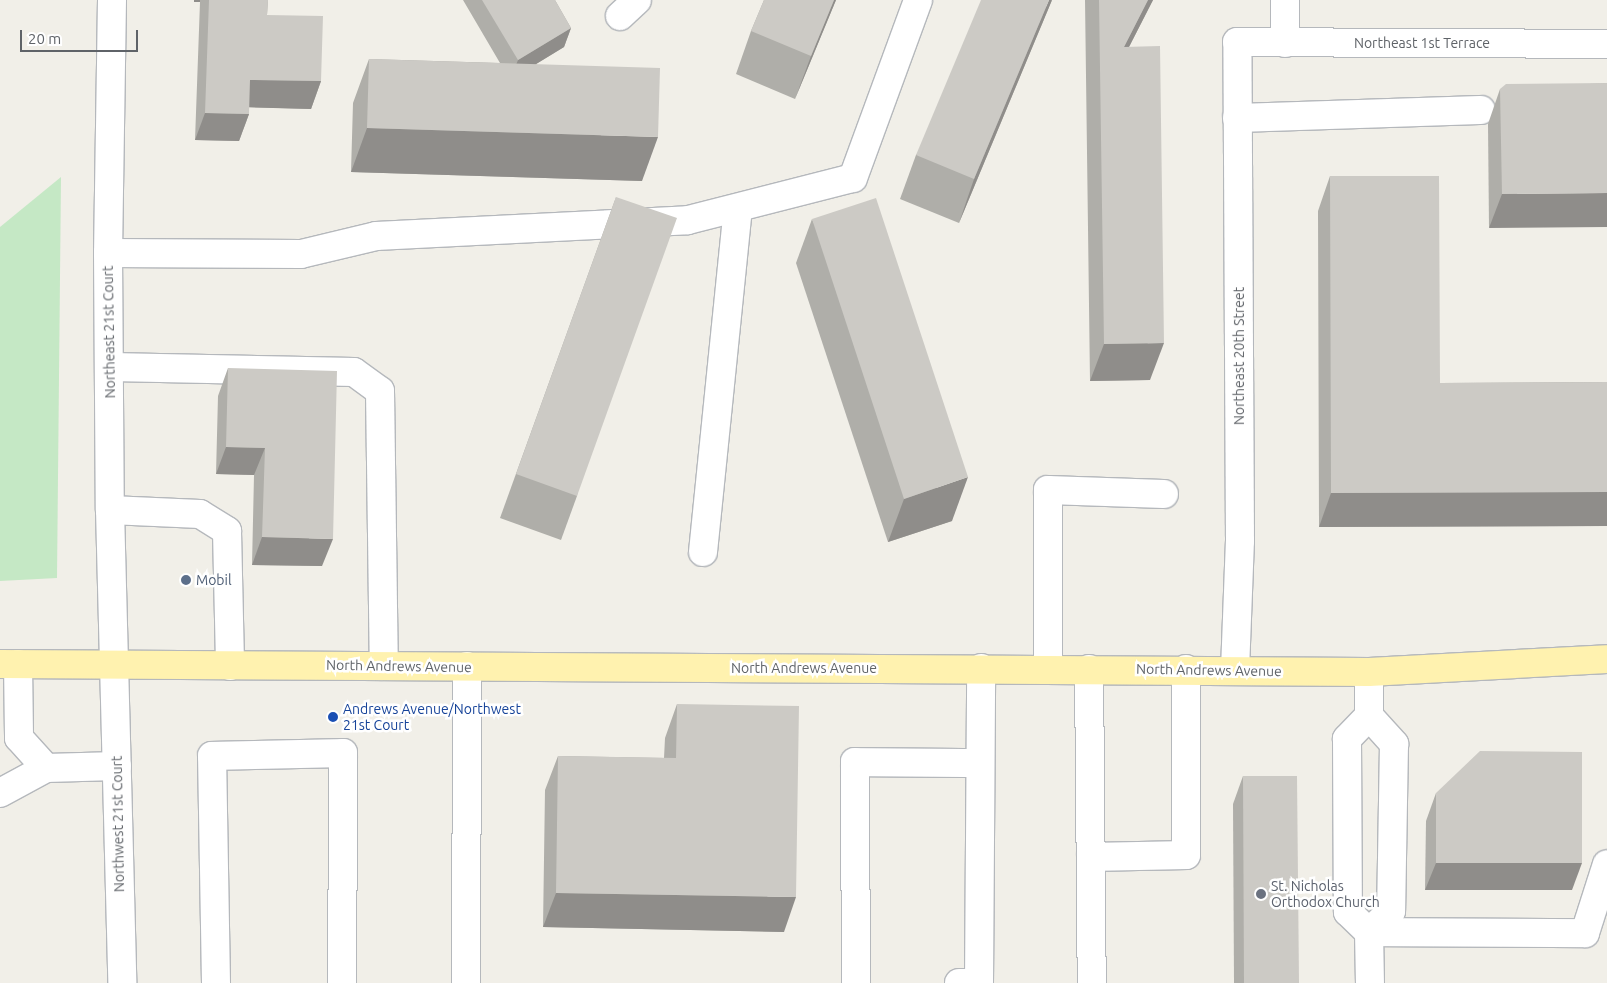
<!DOCTYPE html>
<html>
<head>
<meta charset="utf-8">
<style>
  body { margin:0 }
  #map { position:relative; width:1607px; height:983px; overflow:hidden; background:#f1efe8; font-family:Ubuntu,sans-serif }
  div>[style] { position:absolute }
  .green>* { inset:0; background:#c5e8c5 }
  .roads { filter:drop-shadow(1px 0 #b5b8bc) drop-shadow(-1px 0 #b5b8bc) drop-shadow(0 1px #b5b8bc) drop-shadow(0 -1px #b5b8bc) }
  .minor>* { height:28px; margin:-14px; padding:0 14px; transform-origin:14px; border-radius:14px; background:#fff }
  .major>* { height:28px; margin:-14px; padding:0 14px; transform-origin:14px; border-radius:14px; background:#fff2af }
  .wall>* { inset:0; background:#afaea9 }
  .shaded-wall>* { inset:0; background:#8f8d8a }
  .building>* { inset:0; background:#cccac5 }
  .dots>* { width:14px; height:14px; translate:-50% -50%; box-sizing:border-box; border:2px solid #fff; border-radius:50% }
  span { translate:-50% -50%; white-space:nowrap; text-align:center; line-height:1.15; -webkit-text-stroke:5px #fff; paint-order:stroke }
  .street-label { font-size:14px; color:#5f6368 }
  .service-label { font-size:14px; color:#4e5e75 }
  .left { translate:0 -50%; text-align:left }
  .transit-label { font-size:14px; color:#164399 }
  .worship-label { font-size:14px; color:#5b616d }
  .scale { position:absolute; left:20px; top:30px; width:118px; height:22px; box-sizing:border-box; border:2px solid #5f6368; border-top:0; padding-left:6px; font-size:15px; line-height:18px; white-space:nowrap; color:#5f6368; -webkit-text-stroke:4px #fff; paint-order:stroke }
</style>
</head>
<body>
<div id="map">
  <div class="green">
    <div style="clip-path:polygon(61px 177px,57px 578px,0 581px,0 227px)"></div>
  </div>
  <div class="roads">
    <div class="minor">
      <div style="left:112px;top:0;width:253px;rotate:90.9deg"></div>
      <div style="left:108px;top:253px;width:257px;rotate:89.6deg"></div>
      <div style="left:110px;top:510px;width:473px;rotate:88.5deg"></div>
      <div style="left:1285px;top:0;width:43px;rotate:90deg"></div>
      <div style="left:620px;top:16px;width:23px;rotate:-43deg"></div>
      <div style="left:1237px;top:118px;width:244px;rotate:-1.9deg"></div>
      <div style="left:108px;top:253px;width:193px;rotate:0.3deg"></div>
      <div style="left:301px;top:254px;width:77px;rotate:-13.5deg"></div>
      <div style="left:376px;top:236px;width:312px;rotate:-2.9deg"></div>
      <div style="left:688px;top:220px;width:170px;rotate:-14.3deg"></div>
      <div style="left:853px;top:178px;width:189px;rotate:-69.9deg"></div>
      <div style="left:111px;top:367px;width:243px;rotate:1.2deg"></div>
      <div style="left:354px;top:372px;width:32px;rotate:36deg"></div>
      <div style="left:380px;top:391px;width:275px;rotate:89.2deg"></div>
      <div style="left:110px;top:510px;width:90px;rotate:2.5deg"></div>
      <div style="left:200px;top:514px;width:32px;rotate:32deg"></div>
      <div style="left:227px;top:531px;width:135px;rotate:88.7deg"></div>
      <div style="left:703px;top:552px;width:345px;rotate:-84.2deg"></div>
      <div style="left:18px;top:664px;width:74px;rotate:89.2deg"></div>
      <div style="left:19px;top:738px;width:40px;rotate:48deg"></div>
      <div style="left:1048px;top:669px;width:179px;rotate:-90deg"></div>
      <div style="left:1048px;top:490px;width:116px;rotate:2deg"></div>
      <div style="left:1089px;top:669px;width:314px;rotate:89.5deg"></div>
      <div style="left:1235px;top:670px;width:129px;rotate:-87.8deg"></div>
      <div style="left:1240px;top:541px;width:499px;rotate:-90.3deg"></div>
      <div style="left:1237px;top:42px;width:370px;rotate:0.3deg"></div>
      <div style="left:1369px;top:672px;width:44px;rotate:90deg"></div>
      <div style="left:1369px;top:716px;width:38px;rotate:48deg"></div>
      <div style="left:1394px;top:744px;width:167px;rotate:91deg"></div>
      <div style="left:1391px;top:911px;width:30px;rotate:136deg"></div>
      <div style="left:1369px;top:932px;width:51px;rotate:88.9deg"></div>
      <div style="left:1369px;top:716px;width:32px;rotate:134deg"></div>
      <div style="left:1347px;top:739px;width:173px;rotate:89.7deg"></div>
      <div style="left:1348px;top:912px;width:29px;rotate:44deg"></div>
      <div style="left:0;top:793px;width:52px;rotate:-28.5deg"></div>
      <div style="left:46px;top:768px;width:71px;rotate:-1.6deg"></div>
      <div style="left:1091px;top:857px;width:95px;rotate:-1.2deg"></div>
      <div style="left:1186px;top:855px;width:186px;rotate:-90deg"></div>
      <div style="left:1369px;top:932px;width:216px;rotate:0.3deg"></div>
      <div style="left:1585px;top:933px;width:72px;rotate:-72.3deg"></div>
      <div style="left:216px;top:983px;width:227px;rotate:-91deg"></div>
      <div style="left:212px;top:756px;width:131px;rotate:-1.3deg"></div>
      <div style="left:343px;top:753px;width:230px;rotate:90.2deg"></div>
      <div style="left:466px;top:983px;width:317px;rotate:-89.8deg"></div>
      <div style="left:856px;top:983px;width:221px;rotate:-90.3deg"></div>
      <div style="left:855px;top:762px;width:125px;rotate:0.5deg"></div>
      <div style="left:959px;top:983px;width:20px"></div>
      <div style="left:979px;top:983px;width:315px;rotate:-89.6deg"></div>
    </div>
    <div class="major">
      <div style="left:0;top:664px;width:1369px;rotate:0.33deg"></div>
      <div style="left:1369px;top:672px;width:238px;rotate:-3.1deg"></div>
    </div>
  </div>
  <div class="wall">
    <div style="clip-path:polygon(194px 0,268px 0,267px 15px,321px 81px,311px 109px,249px 107px,249px 114px,239px 141px,195px 140px,200px 2px,194px 2px)"></div>
    <div style="clip-path:polygon(463px 0,555px 0,571px 28px,564px 47px,536px 64px,642px 181px,351px 172px,353px 103px,369px 59px,500px 63px)"></div>
    <div style="clip-path:polygon(764px 0,836px 0,795px 99px,736px 74px,751px 31px)"></div>
    <div style="clip-path:polygon(1052px 0,959px 223px,900px 199px,916px 155px)"></div>
    <div style="clip-path:polygon(1085px 0,1153px 0,1129px 47px,1150px 380px,1090px 381px)"></div>
    <div style="clip-path:polygon(1607px 83px,1489px 228px,1488px 124px,1500px 89px)"></div>
    <div style="clip-path:polygon(1330px 176px,1440px 383px,1607px 382px,1607px 526px,1319px 527px,1318px 211px)"></div>
    <div style="clip-path:polygon(616px 197px,577px 496px,561px 540px,500px 518px)"></div>
    <div style="clip-path:polygon(812px 219px,952px 521px,888px 542px,796px 263px)"></div>
    <div style="clip-path:polygon(228px 368px,322px 566px,252px 565px,254px 475px,216px 474px,218px 396px)"></div>
    <div style="clip-path:polygon(677px 704px,784px 932px,543px 927px,545px 790px,558px 756px,664px 758px,665px 738px)"></div>
    <div style="clip-path:polygon(1243px 776px,1299px 983px,1234px 983px,1233px 804px)"></div>
    <div style="clip-path:polygon(1436px 793px,1572px 890px,1425px 890px,1426px 821px)"></div>
  </div>
  <div class="shaded-wall">
    <div style="clip-path:polygon(194px 0,200px 0,200px 2px,194px 2px)"></div>
    <div style="clip-path:polygon(834px 0,836px 0,795px 99px,811px 56px)"></div>
    <div style="clip-path:polygon(1049px 0,1052px 0,959px 223px,974px 179px)"></div>
    <div style="clip-path:polygon(1148px 0,1153px 0,1110px 84px,1124px 47px)"></div>
    <div style="clip-path:polygon(571px 28px,564px 47px,510px 80px,518px 60px)"></div>
    <div style="clip-path:polygon(250px 80px,321px 81px,311px 109px,240px 107px)"></div>
    <div style="clip-path:polygon(205px 113px,249px 114px,239px 141px,195px 140px)"></div>
    <div style="clip-path:polygon(367px 128px,658px 137px,642px 181px,351px 172px)"></div>
    <div style="clip-path:polygon(1607px 193px,1607px 227px,1489px 228px,1502px 194px)"></div>
    <div style="clip-path:polygon(1164px 343px,1150px 380px,1090px 381px,1104px 344px)"></div>
    <div style="clip-path:polygon(226px 447px,265px 448px,254px 475px,216px 474px)"></div>
    <div style="clip-path:polygon(968px 477px,952px 521px,888px 542px,904px 499px)"></div>
    <div style="clip-path:polygon(1607px 492px,1607px 526px,1319px 527px,1331px 493px)"></div>
    <div style="clip-path:polygon(262px 537px,333px 539px,322px 566px,252px 565px)"></div>
    <div style="clip-path:polygon(1436px 863px,1582px 863px,1572px 890px,1425px 890px)"></div>
    <div style="clip-path:polygon(556px 893px,796px 897px,784px 932px,543px 927px)"></div>
  </div>
  <div class="building">
    <div style="clip-path:polygon(209px 0,268px 0,267px 15px,323px 16px,321px 81px,250px 80px,249px 114px,205px 113px)"></div>
    <div style="clip-path:polygon(482px 0,555px 0,571px 28px,518px 60px)"></div>
    <div style="clip-path:polygon(764px 0,834px 0,811px 56px,751px 31px)"></div>
    <div style="clip-path:polygon(981px 0,1049px 0,974px 179px,916px 155px)"></div>
    <div style="clip-path:polygon(1099px 0,1148px 0,1124px 47px,1160px 46px,1164px 343px,1104px 344px)"></div>
    <div style="clip-path:polygon(369px 59px,660px 68px,658px 137px,367px 128px)"></div>
    <div style="clip-path:polygon(1607px 83px,1607px 193px,1502px 194px,1500px 89px,1506px 84px)"></div>
    <div style="clip-path:polygon(1330px 176px,1439px 176px,1440px 383px,1607px 382px,1607px 492px,1331px 493px)"></div>
    <div style="clip-path:polygon(616px 197px,677px 218px,577px 496px,516px 474px)"></div>
    <div style="clip-path:polygon(876px 198px,968px 477px,904px 499px,812px 219px)"></div>
    <div style="clip-path:polygon(228px 368px,337px 371px,333px 539px,262px 537px,265px 448px,226px 447px)"></div>
    <div style="clip-path:polygon(677px 704px,799px 706px,796px 897px,556px 893px,558px 756px,676px 758px)"></div>
    <div style="clip-path:polygon(1480px 751px,1582px 752px,1582px 863px,1436px 863px,1436px 793px)"></div>
    <div style="clip-path:polygon(1243px 776px,1297px 776px,1299px 983px,1244px 983px)"></div>
  </div>
  <div class="dots">
    <div style="left:186px;top:580px;background:#5c6f8a"></div>
    <div style="left:333px;top:717px;background:#1a4fb4"></div>
    <div style="left:1261px;top:894px;background:#6b7280"></div>
  </div>
  <div class="street-label">
    <span style="left:1422px;top:43px">Northeast 1st Terrace</span>
    <span style="left:109px;top:332px;rotate:-91deg">Northeast 21st Court</span>
    <span style="left:1239px;top:356px;rotate:-90deg">Northeast 20th Street</span>
    <span style="left:399px;top:666px;rotate:1deg">North Andrews Avenue</span>
    <span style="left:804px;top:668px">North Andrews Avenue</span>
    <span style="left:1209px;top:670px;rotate:1deg">North Andrews Avenue</span>
    <span style="left:118px;top:824px;rotate:-91deg">Northwest 21st Court</span>
  </div>
  <div class="service-label">
    <span class="left" style="left:196px;top:580px">Mobil</span>
  </div>
  <div class="transit-label">
    <span class="left" style="left:343px;top:717px">Andrews Avenue/Northwest<br>21st Court</span>
  </div>
  <div class="worship-label">
    <span class="left" style="left:1271px;top:894px">St. Nicholas<br>Orthodox Church</span>
  </div>
  <div class="scale">20 m</div>
</div>
</body>
</html>
